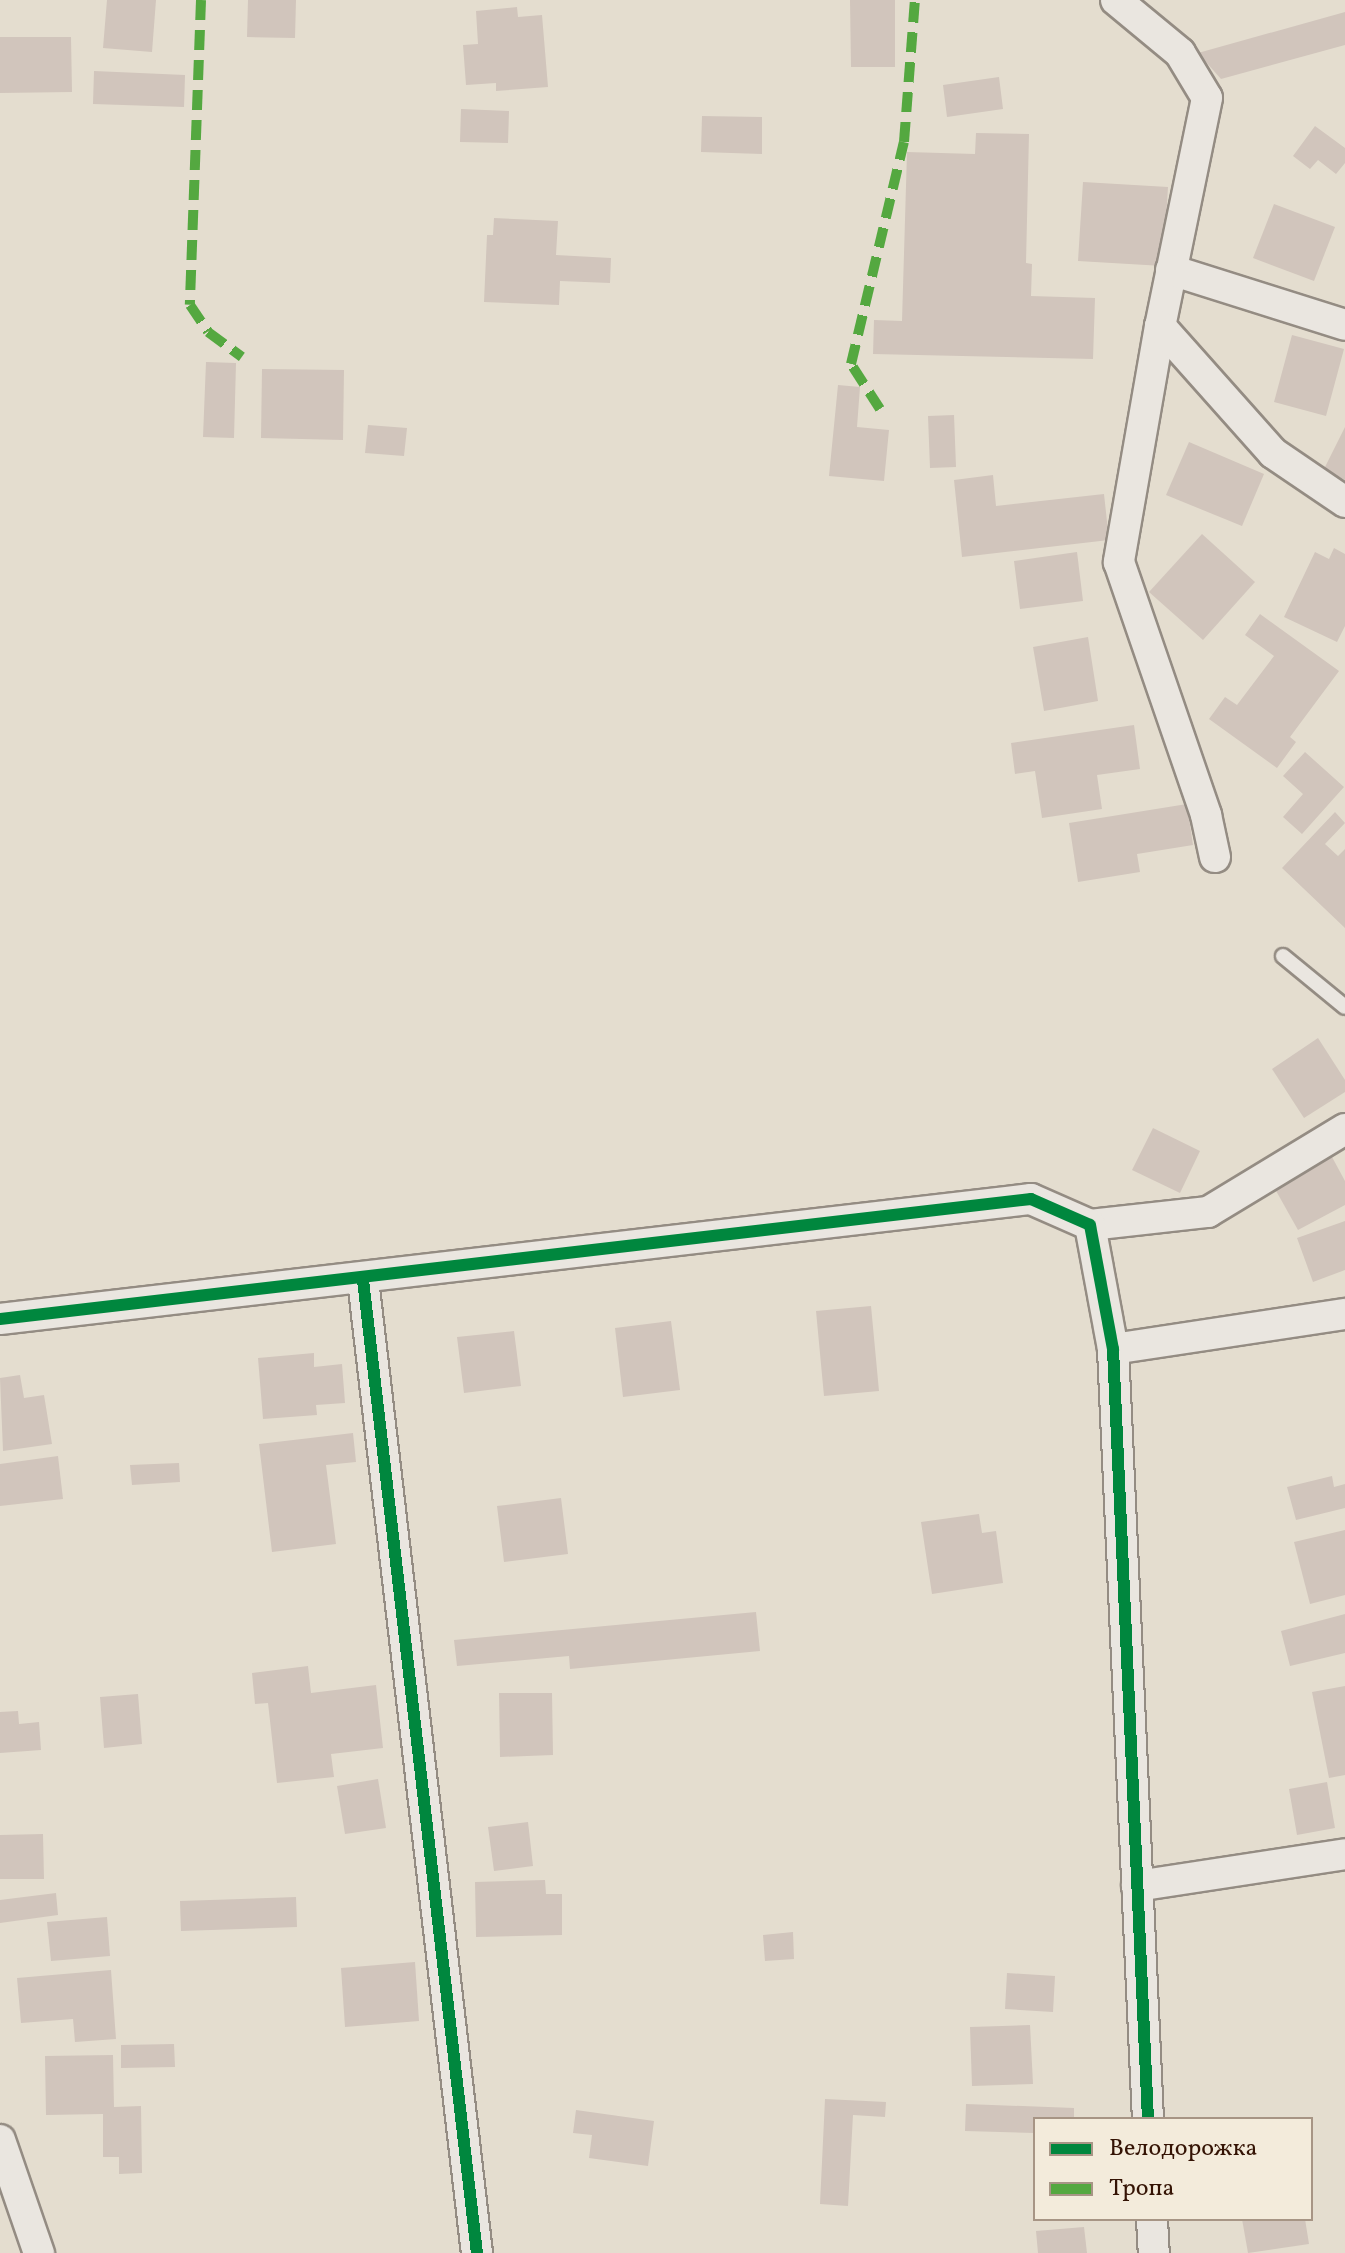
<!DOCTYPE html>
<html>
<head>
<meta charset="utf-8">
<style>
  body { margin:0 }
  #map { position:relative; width:1345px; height:2253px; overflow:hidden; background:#e4ddcf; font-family:Vollkorn,serif }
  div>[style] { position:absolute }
  .building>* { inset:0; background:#d1c5bc }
  .roads { filter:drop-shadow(2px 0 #948c83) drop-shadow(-2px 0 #948c83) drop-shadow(0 2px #948c83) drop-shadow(0 -2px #948c83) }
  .service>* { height:14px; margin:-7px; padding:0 7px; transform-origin:7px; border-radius:7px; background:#eae6e0 }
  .minor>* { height:30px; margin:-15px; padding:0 15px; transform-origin:15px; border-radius:15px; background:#eae6e0 }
  .quiet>* { height:10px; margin-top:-5px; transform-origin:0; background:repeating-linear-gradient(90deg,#54a840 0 20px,transparent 0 30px) }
  .cycleway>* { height:12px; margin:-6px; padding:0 6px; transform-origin:6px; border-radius:6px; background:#00873e }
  span { translate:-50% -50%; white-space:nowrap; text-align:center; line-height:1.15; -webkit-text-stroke:6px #f3ebdb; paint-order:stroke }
  .legend { position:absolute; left:1033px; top:2117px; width:280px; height:104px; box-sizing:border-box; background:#f3ebdb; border:2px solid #a79585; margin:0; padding:10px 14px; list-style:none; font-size:24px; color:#341304 }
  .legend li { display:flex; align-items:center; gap:16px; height:40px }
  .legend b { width:40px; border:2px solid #a79585 }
</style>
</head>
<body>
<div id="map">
  <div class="building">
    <div style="clip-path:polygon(107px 0,156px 0,152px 52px,103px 48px)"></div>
    <div style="clip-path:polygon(248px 0,296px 0,295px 38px,247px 37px)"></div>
    <div style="clip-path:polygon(850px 0,895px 0,895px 67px,851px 67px)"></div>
    <div style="clip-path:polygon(517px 7px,518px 17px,542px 15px,548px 87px,496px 91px,496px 83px,466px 85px,463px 45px,478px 44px,476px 11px)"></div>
    <div style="clip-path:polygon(1345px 12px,1345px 45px,1221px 79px,1198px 53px)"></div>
    <div style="clip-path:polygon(0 37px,71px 37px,72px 92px,0 93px)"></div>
    <div style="clip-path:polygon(94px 71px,185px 75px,184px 107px,93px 104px)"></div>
    <div style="clip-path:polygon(999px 77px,1003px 109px,947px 117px,943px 85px)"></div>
    <div style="clip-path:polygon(461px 109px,509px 111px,508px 143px,460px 142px)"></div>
    <div style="clip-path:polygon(702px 116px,762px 117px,762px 154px,701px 152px)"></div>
    <div style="clip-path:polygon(1315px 126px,1345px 148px,1345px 163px,1336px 174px,1318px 160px,1310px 169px,1293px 156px)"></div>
    <div style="clip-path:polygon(976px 133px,1029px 134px,1026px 263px,1032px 264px,1031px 296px,1095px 298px,1093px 359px,873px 354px,874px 320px,902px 321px,907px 152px,975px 154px)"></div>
    <div style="clip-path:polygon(1083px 182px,1168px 187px,1163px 266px,1078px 261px)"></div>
    <div style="clip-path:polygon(1274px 204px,1335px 227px,1314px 281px,1253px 258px)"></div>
    <div style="clip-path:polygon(494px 218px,558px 221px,556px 255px,611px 258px,610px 283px,560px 281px,559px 305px,484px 302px,487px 235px,493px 235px)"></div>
    <div style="clip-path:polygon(1292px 335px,1344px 349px,1326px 416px,1274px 402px)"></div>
    <div style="clip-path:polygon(206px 362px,236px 363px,234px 438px,203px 437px)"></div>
    <div style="clip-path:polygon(262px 369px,344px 370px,343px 440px,261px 438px)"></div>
    <div style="clip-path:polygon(838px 385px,860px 387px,857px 427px,889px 430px,884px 481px,829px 476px)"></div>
    <div style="clip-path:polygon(954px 415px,956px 467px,930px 468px,928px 416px)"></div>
    <div style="clip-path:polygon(368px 425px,407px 428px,404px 456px,365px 453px)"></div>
    <div style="clip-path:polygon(1345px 427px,1345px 480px,1324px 469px)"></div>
    <div style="clip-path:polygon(1189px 442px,1264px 474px,1242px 526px,1166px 495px)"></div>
    <div style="clip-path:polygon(993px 475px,996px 506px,1104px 494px,1109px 540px,962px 557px,954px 480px)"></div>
    <div style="clip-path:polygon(1202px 534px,1255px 582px,1203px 640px,1149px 592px)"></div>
    <div style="clip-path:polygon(1334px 548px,1345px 554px,1345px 626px,1337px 642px,1284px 617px,1315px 552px,1329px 559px)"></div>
    <div style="clip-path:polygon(1077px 552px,1083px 601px,1020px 609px,1014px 561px)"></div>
    <div style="clip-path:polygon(1260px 614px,1339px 671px,1290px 737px,1296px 742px,1277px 768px,1209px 719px,1225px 697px,1237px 705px,1274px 656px,1245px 635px)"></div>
    <div style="clip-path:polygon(1088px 637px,1098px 701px,1044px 711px,1033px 647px)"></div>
    <div style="clip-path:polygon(1134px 725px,1140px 769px,1097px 775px,1102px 809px,1042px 818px,1035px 771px,1015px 774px,1011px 743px)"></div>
    <div style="clip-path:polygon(1305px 752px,1344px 787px,1302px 834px,1283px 817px,1303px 794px,1283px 776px)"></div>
    <div style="clip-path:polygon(1187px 804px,1193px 845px,1137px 854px,1140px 872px,1078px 882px,1069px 823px)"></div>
    <div style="clip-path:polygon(1335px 812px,1345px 823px,1325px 844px,1338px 856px,1345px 849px,1345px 928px,1282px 868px)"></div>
    <div style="clip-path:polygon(1318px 1038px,1345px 1080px,1345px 1092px,1304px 1118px,1272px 1069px)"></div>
    <div style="clip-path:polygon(1153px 1128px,1200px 1151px,1180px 1193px,1132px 1170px)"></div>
    <div style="clip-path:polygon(1332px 1157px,1345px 1181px,1345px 1205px,1298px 1230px,1275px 1189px)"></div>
    <div style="clip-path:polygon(1345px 1221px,1345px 1270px,1313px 1282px,1297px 1238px)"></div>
    <div style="clip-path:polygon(871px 1306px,879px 1391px,824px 1396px,816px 1311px)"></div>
    <div style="clip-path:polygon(671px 1321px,680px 1390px,623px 1397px,615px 1328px)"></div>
    <div style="clip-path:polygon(514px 1331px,521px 1386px,464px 1393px,457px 1337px)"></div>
    <div style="clip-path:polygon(314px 1353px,314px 1367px,342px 1364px,345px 1403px,316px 1405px,317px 1415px,263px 1419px,258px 1358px)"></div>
    <div style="clip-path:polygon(20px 1375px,24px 1398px,44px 1395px,52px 1444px,3px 1451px,0 1378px)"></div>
    <div style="clip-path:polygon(353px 1433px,356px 1462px,326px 1465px,336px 1544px,272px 1552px,259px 1444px)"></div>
    <div style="clip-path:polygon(58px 1456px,63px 1499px,0 1506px,0 1464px)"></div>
    <div style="clip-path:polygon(179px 1463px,180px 1482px,132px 1485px,130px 1465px)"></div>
    <div style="clip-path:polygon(1332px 1476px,1334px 1487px,1345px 1484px,1345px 1508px,1296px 1520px,1287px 1487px)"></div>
    <div style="clip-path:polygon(561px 1498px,568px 1554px,504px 1562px,497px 1506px)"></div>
    <div style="clip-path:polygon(979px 1514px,982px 1533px,996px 1531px,1003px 1583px,932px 1594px,921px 1522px)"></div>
    <div style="clip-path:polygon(1345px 1530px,1345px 1595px,1310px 1604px,1294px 1542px)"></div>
    <div style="clip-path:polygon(756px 1612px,760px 1651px,570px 1669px,569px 1656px,457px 1666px,454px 1640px)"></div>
    <div style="clip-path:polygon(1345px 1614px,1345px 1653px,1290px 1666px,1281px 1631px)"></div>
    <div style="clip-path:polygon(308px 1666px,311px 1693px,376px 1685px,383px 1748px,331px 1754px,334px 1777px,277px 1783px,268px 1703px,255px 1704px,252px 1673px)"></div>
    <div style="clip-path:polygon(1345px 1686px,1345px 1775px,1329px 1778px,1312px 1692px)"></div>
    <div style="clip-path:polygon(499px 1693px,552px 1693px,553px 1755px,500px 1757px)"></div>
    <div style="clip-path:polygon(138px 1694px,142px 1744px,104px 1748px,100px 1697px)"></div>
    <div style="clip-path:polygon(18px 1711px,19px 1724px,39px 1722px,41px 1750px,0 1753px,0 1712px)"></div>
    <div style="clip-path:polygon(378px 1779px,386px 1828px,345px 1834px,337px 1786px)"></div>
    <div style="clip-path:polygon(1327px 1782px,1335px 1828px,1297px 1835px,1289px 1789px)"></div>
    <div style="clip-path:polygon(528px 1822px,533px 1866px,494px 1871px,488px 1827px)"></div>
    <div style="clip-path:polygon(43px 1834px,44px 1879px,0 1879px,0 1835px)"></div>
    <div style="clip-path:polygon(545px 1880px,546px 1894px,562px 1894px,562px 1935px,476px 1937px,475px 1882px)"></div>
    <div style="clip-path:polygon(56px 1893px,58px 1915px,0 1923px,0 1900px)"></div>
    <div style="clip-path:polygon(296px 1897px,297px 1927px,181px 1931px,180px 1901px)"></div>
    <div style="clip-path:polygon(107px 1917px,110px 1956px,51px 1961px,47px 1922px)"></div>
    <div style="clip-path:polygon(793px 1932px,794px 1959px,765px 1961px,763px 1935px)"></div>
    <div style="clip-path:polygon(415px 1962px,419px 2021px,345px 2027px,341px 1968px)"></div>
    <div style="clip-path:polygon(111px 1970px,116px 2039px,75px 2042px,73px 2019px,21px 2023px,17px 1978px)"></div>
    <div style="clip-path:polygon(1007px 1973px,1055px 1976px,1053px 2012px,1005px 2009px)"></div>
    <div style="clip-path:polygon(1030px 2025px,1033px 2084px,972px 2086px,970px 2027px)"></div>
    <div style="clip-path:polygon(174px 2044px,175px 2067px,121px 2068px,121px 2045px)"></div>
    <div style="clip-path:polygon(113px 2055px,114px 2107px,141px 2106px,142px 2173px,119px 2174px,119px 2157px,103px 2157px,103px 2114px,46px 2115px,45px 2056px)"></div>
    <div style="clip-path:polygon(825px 2099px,886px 2102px,885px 2117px,853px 2115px,848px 2206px,820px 2204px)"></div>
    <div style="clip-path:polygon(966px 2104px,1074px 2108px,1074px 2119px,1035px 2119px,1035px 2133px,965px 2131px)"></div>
    <div style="clip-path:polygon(576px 2110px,654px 2121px,648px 2166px,589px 2158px,592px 2135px,573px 2133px)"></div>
    <div style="clip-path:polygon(1242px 2219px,1305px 2219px,1309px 2244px,1248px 2253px)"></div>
    <div style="clip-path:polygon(1084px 2227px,1087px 2253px,1038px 2253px,1036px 2231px)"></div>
  </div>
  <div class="roads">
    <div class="service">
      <div style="left:1283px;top:956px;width:80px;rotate:39.4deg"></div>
    </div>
    <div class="minor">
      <div style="left:1116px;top:0;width:83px;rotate:39.6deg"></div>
      <div style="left:1180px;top:53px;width:52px;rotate:59deg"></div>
      <div style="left:1207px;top:98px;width:233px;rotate:101.6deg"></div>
      <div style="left:1160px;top:326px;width:240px;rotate:99.9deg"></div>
      <div style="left:1119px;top:562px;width:268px;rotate:71deg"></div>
      <div style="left:1206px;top:815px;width:43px;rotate:77.9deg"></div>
      <div style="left:1171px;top:270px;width:182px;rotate:17.5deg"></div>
      <div style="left:1160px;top:326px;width:170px;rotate:48.3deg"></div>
      <div style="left:1273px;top:453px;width:87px;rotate:34.2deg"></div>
      <div style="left:1090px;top:1225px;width:119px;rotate:-6.3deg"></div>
      <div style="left:1208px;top:1212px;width:160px;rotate:-31.2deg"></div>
      <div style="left:363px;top:1280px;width:980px;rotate:83.32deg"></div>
      <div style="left:0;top:1319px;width:1038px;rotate:-6.64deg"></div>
      <div style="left:1031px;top:1199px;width:64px;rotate:23.8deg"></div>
      <div style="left:1090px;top:1225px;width:126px;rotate:79.5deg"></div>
      <div style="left:1113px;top:1349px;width:771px;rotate:87.4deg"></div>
      <div style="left:1113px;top:1349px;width:235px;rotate:-8.6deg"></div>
      <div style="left:1137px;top:1886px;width:210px;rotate:-8.7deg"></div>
      <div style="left:0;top:2140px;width:120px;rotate:71deg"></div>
      <div style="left:1152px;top:2219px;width:34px;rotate:87deg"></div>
    </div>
  </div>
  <div class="quiet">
    <div style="left:201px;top:0;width:305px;rotate:92.1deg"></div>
    <div style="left:190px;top:305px;width:32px;rotate:56deg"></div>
    <div style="left:208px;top:332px;width:42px;rotate:36.3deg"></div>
    <div style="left:880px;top:409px;width:54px;rotate:-122.8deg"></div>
    <div style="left:851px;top:364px;width:228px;rotate:-76.6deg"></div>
    <div style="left:904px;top:142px;width:142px;rotate:-85.6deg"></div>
  </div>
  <div class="cycleway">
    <div style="left:363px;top:1280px;width:980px;rotate:83.32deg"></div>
    <div style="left:0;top:1319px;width:1038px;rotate:-6.64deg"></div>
    <div style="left:1031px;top:1199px;width:64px;rotate:23.8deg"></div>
    <div style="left:1090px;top:1225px;width:126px;rotate:79.5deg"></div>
    <div style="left:1113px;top:1349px;width:771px;rotate:87.4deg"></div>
  </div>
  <ul class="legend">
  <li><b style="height:10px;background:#00873e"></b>Велодорожка</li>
  <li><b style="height:10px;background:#54a840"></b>Тропа</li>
  </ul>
</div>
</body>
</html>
